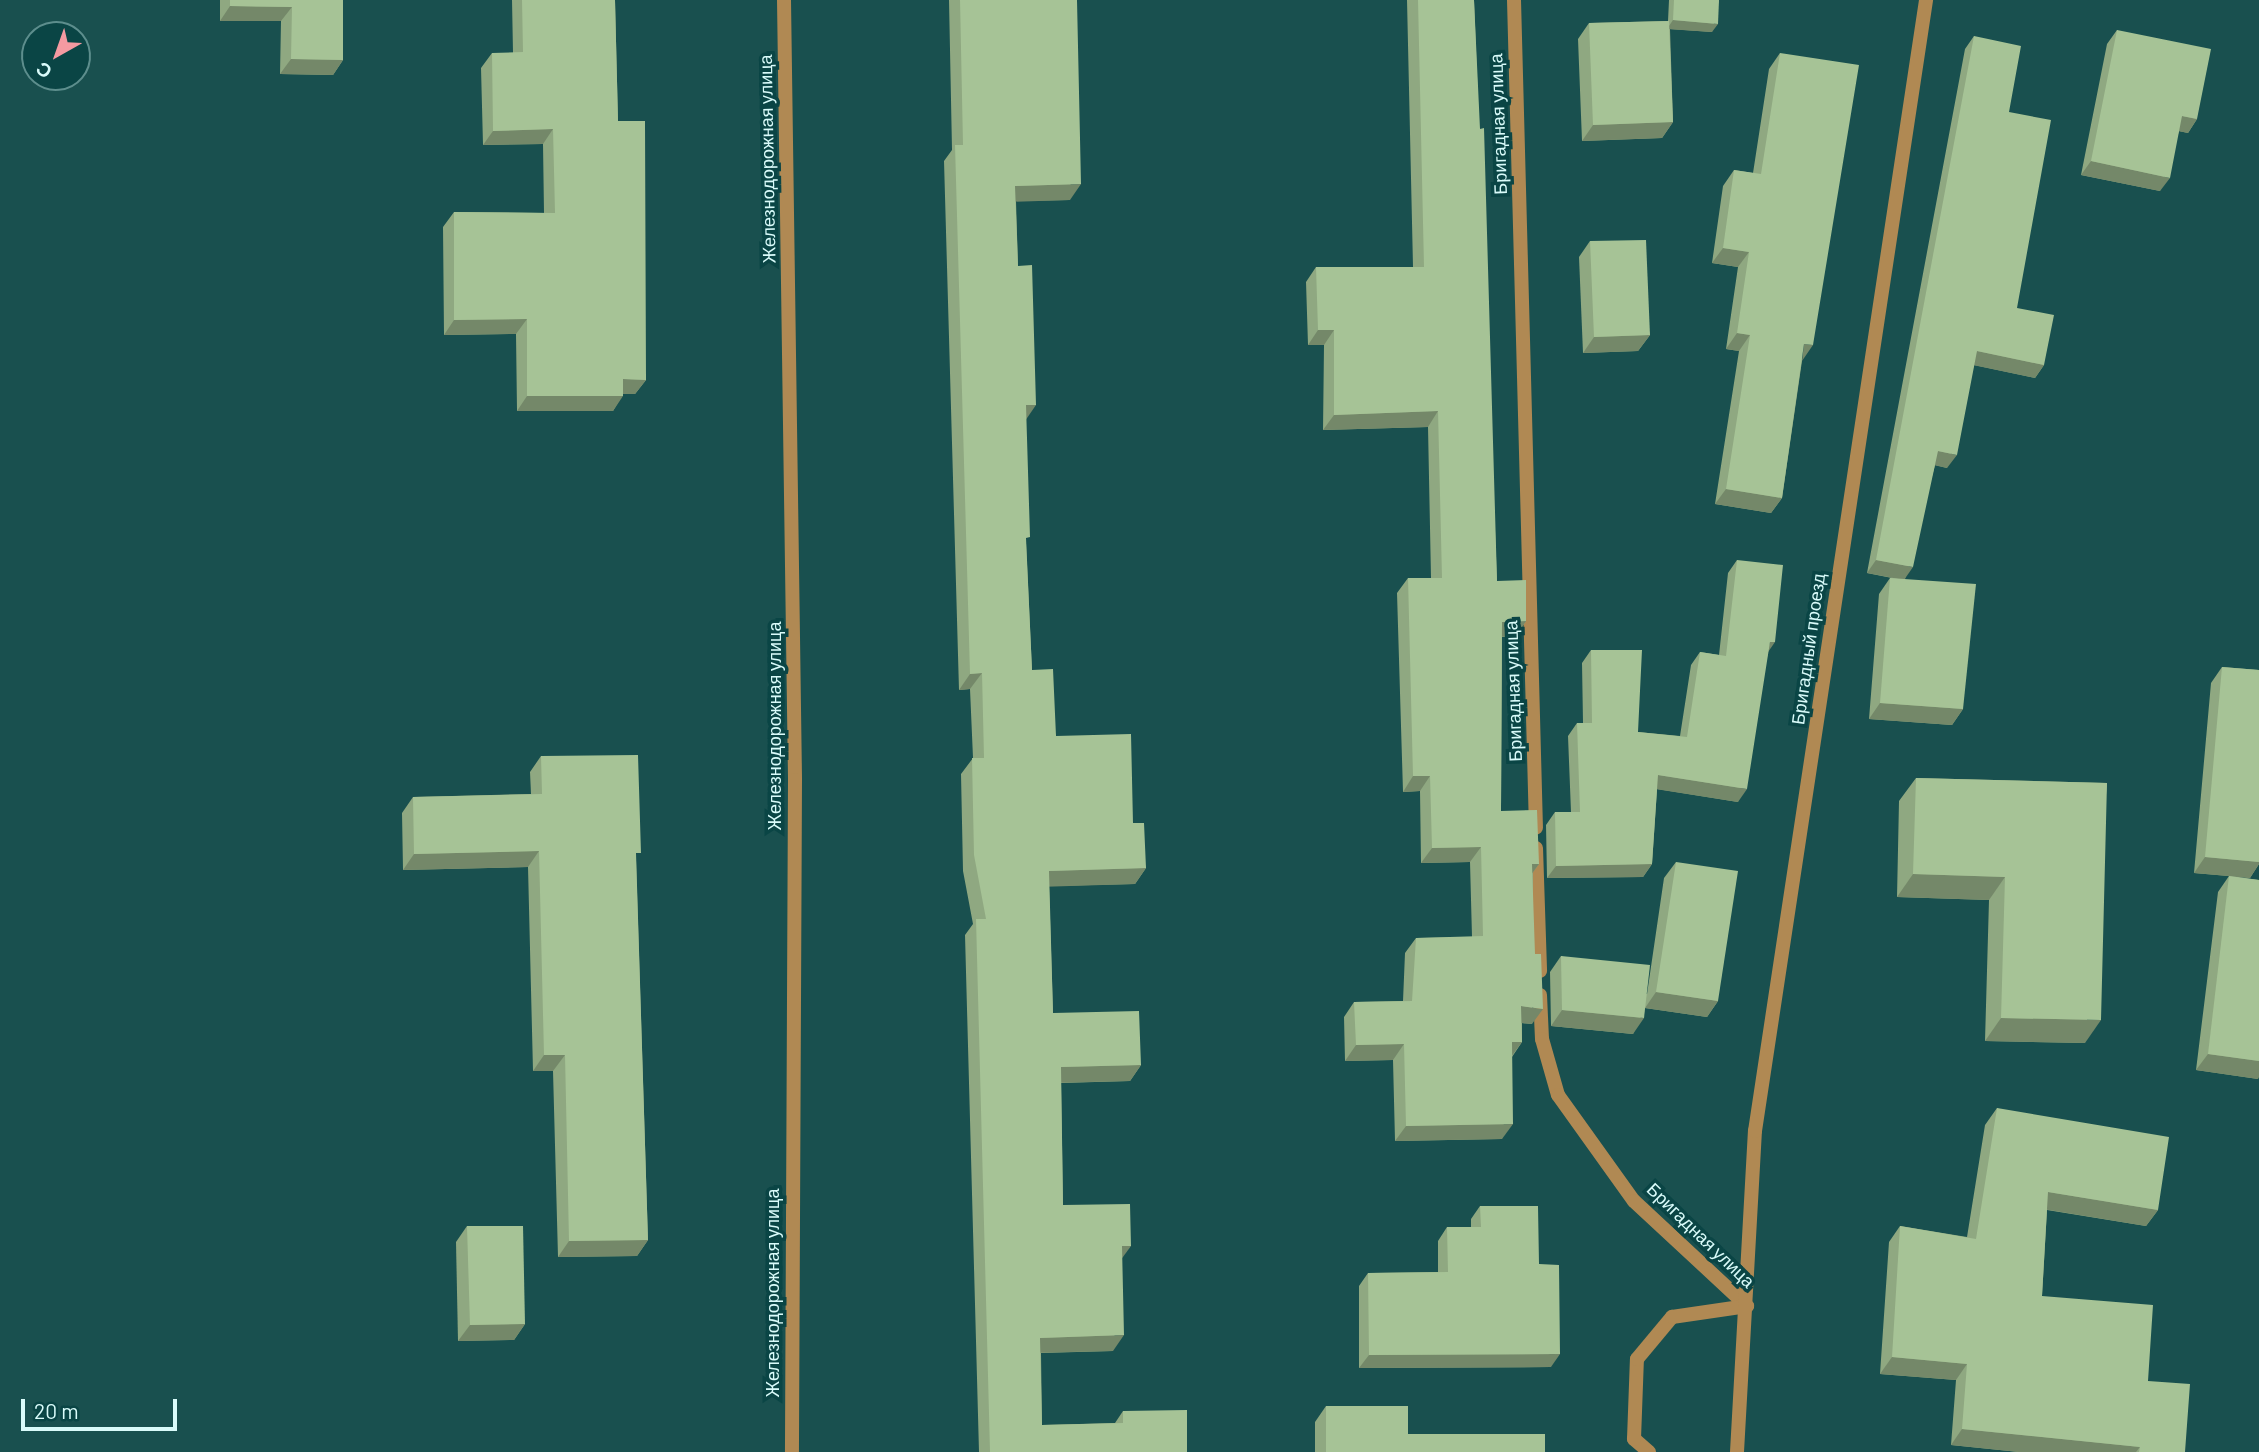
<!DOCTYPE html>
<html>
<head>
<meta charset="utf-8">
<style>
  body { margin:0 }
  #map { position:relative; width:2259px; height:1452px; overflow:hidden; background:#19504f; font-family:Barlow,sans-serif }
  div>[style] { position:absolute }
  .minor>* { height:14px; margin:-7px; padding:0 7px; transform-origin:7px; border-radius:7px; background:#b08953 }
  .tertiary>* { height:14px; margin:-7px; padding:0 7px; transform-origin:7px; border-radius:7px; background:#b08953 }
  .wall>* { inset:0; background:#8fa881 }
  .shaded-wall>* { inset:0; background:#748869 }
  .building>* { inset:0; background:#a6c396 }
  span { translate:-50% -50%; white-space:nowrap; text-align:center; line-height:1.15; -webkit-text-stroke:7px #0a4545; paint-order:stroke }
  .street-label { font-size:18px; color:#d9fbfa }
  .north { position:absolute; left:21px; top:21px; width:70px; height:70px; box-sizing:border-box; background:#0a4545; border:2px solid #5d8e8d; border-radius:50%; rotate:220deg; font-size:19px; font-weight:700; line-height:28px; text-align:center; color:#d9fbfa }
  .north::after { content:''; display:block; margin:auto; width:24px; height:32px; background:#f49aa1; clip-path:polygon(50% 0,100% 100%,50% 72%,0 100%) }
  .scale { position:absolute; left:21px; top:1399px; width:156px; height:32px; box-sizing:border-box; border:4px solid #d9fbfa; border-top:0; padding-left:9px; font-size:21px; line-height:24px; white-space:nowrap; color:#d9fbfa; -webkit-text-stroke:5px #0a4545; paint-order:stroke }
</style>
</head>
<body>
<div id="map">
  <div class="minor">
    <div style="left:1514px;top:0;width:828px;rotate:88.48deg"></div>
    <div style="left:1536px;top:848px;width:123px;rotate:88.1deg"></div>
    <div style="left:1540px;top:995px;width:44px;rotate:87.4deg"></div>
    <div style="left:1542px;top:1039px;width:58px;rotate:74.1deg"></div>
    <div style="left:1558px;top:1095px;width:130px;rotate:54.4deg"></div>
    <div style="left:1634px;top:1201px;width:154px;rotate:42.9deg"></div>
    <div style="left:1649px;top:1452px;width:20px;rotate:-139deg"></div>
    <div style="left:1634px;top:1439px;width:80px;rotate:-87.9deg"></div>
    <div style="left:1637px;top:1359px;width:55px;rotate:-50.2deg"></div>
    <div style="left:1672px;top:1317px;width:76px;rotate:-8.3deg"></div>
    <div style="left:1737px;top:1452px;width:322px;rotate:-86.8deg"></div>
    <div style="left:1755px;top:1131px;width:1144px;rotate:-81.4deg"></div>
  </div>
  <div class="tertiary">
    <div style="left:784px;top:0;width:780px;rotate:89.19deg"></div>
    <div style="left:795px;top:780px;width:672px;rotate:90.26deg"></div>
  </div>
  <div class="wall">
    <div style="clip-path:polygon(220px 0,343px 0,343px 60px,333px 75px,280px 74px,281px 21px,220px 21px)"></div>
    <div style="clip-path:polygon(512px 0,615px 0,618px 121px,646px 380px,635px 394px,623px 394px,613px 411px,517px 411px,516px 334px,444px 335px,443px 227px,454px 212px,544px 213px,543px 144px,483px 145px,481px 68px,492px 53px,513px 53px)"></div>
    <div style="clip-path:polygon(949px 0,1077px 0,1070px 200px,1016px 201px,1018px 266px,1026px 419px,1026px 543px,1032px 670px,1056px 736px,1133px 823px,1146px 868px,1135px 884px,1049px 886px,1053px 1013px,1141px 1065px,1130px 1081px,1061px 1083px,1063px 1205px,1122px 1258px,1113px 1351px,1041px 1353px,1042px 1425px,1115px 1423px,1123px 1411px,1187px 1452px,979px 1452px,965px 935px,973px 924px,963px 871px,961px 774px,973px 758px,970px 689px,959px 690px,944px 161px,952px 150px)"></div>
    <div style="clip-path:polygon(1407px 0,1474px 0,1497px 581px,1526px 621px,1516px 636px,1502px 637px,1501px 811px,1539px 864px,1533px 872px,1532px 1024px,1522px 1023px,1522px 1042px,1512px 1057px,1502px 1139px,1395px 1141px,1393px 1060px,1345px 1061px,1344px 1017px,1354px 1002px,1403px 1001px,1405px 953px,1416px 938px,1472px 937px,1470px 862px,1421px 863px,1420px 791px,1403px 792px,1397px 593px,1408px 578px,1431px 578px,1428px 427px,1323px 430px,1324px 345px,1308px 345px,1306px 282px,1316px 267px,1413px 267px)"></div>
    <div style="clip-path:polygon(1669px 0,1719px 0,1712px 32px,1670px 29px,1673px 122px,1662px 138px,1582px 141px,1578px 39px,1589px 23px,1668px 21px)"></div>
    <div style="clip-path:polygon(2117px 30px,2197px 119px,2188px 133px,2179px 131px,2160px 191px,2081px 175px,2107px 44px)"></div>
    <div style="clip-path:polygon(1974px 36px,2009px 112px,2017px 308px,2044px 365px,2035px 378px,1974px 365px,1947px 468px,1935px 465px,1905px 579px,1963px 709px,1952px 725px,1869px 719px,1879px 594px,1890px 578px,1892px 578px,1867px 573px,1965px 49px)"></div>
    <div style="clip-path:polygon(1780px 53px,1802px 361px,1782px 498px,1771px 513px,1715px 504px,1739px 351px,1726px 349px,1738px 267px,1712px 263px,1723px 186px,1734px 170px,1753px 173px,1769px 69px)"></div>
    <div style="clip-path:polygon(1590px 241px,1650px 335px,1638px 351px,1583px 353px,1579px 257px)"></div>
    <div style="clip-path:polygon(1737px 560px,1768px 652px,1738px 802px,1657px 789px,1652px 864px,1643px 877px,1547px 878px,1546px 825px,1555px 812px,1571px 812px,1568px 736px,1577px 723px,1583px 723px,1582px 663px,1591px 650px,1638px 732px,1680px 736px,1691px 665px,1700px 652px,1719px 655px,1728px 573px)"></div>
    <div style="clip-path:polygon(2222px 667px,2259px 670px,2259px 864px,2250px 878px,2231px 876px,2259px 880px,2259px 1076px,2258px 1079px,2196px 1070px,2218px 892px,2229px 876px,2194px 873px,2211px 683px)"></div>
    <div style="clip-path:polygon(541px 756px,636px 860px,648px 1240px,637px 1256px,558px 1257px,553px 1071px,533px 1071px,528px 867px,403px 870px,402px 813px,413px 797px,531px 794px,530px 772px)"></div>
    <div style="clip-path:polygon(1916px 778px,2107px 783px,2085px 1043px,1985px 1041px,1989px 900px,1897px 897px,1899px 801px)"></div>
    <div style="clip-path:polygon(1676px 862px,1718px 1001px,1707px 1017px,1645px 1008px,1633px 1034px,1551px 1026px,1550px 972px,1561px 956px,1647px 994px,1664px 878px)"></div>
    <div style="clip-path:polygon(1997px 1108px,2158px 1210px,2146px 1226px,2047px 1210px,2042px 1296px,2148px 1381px,2185px 1452px,2019px 1452px,1951px 1445px,1956px 1380px,1880px 1374px,1889px 1242px,1900px 1226px,1967px 1237px,1985px 1125px)"></div>
    <div style="clip-path:polygon(1480px 1206px,1539px 1264px,1551px 1367px,1359px 1368px,1359px 1286px,1368px 1273px,1438px 1272px,1438px 1241px,1447px 1227px,1471px 1227px,1471px 1219px)"></div>
    <div style="clip-path:polygon(467px 1226px,525px 1324px,514px 1340px,458px 1341px,456px 1242px)"></div>
    <div style="clip-path:polygon(1326px 1406px,1408px 1434px,1545px 1452px,1315px 1452px,1315px 1422px)"></div>
  </div>
  <div class="shaded-wall">
    <div style="clip-path:polygon(230px 6px,292px 7px,281px 21px,220px 21px)"></div>
    <div style="clip-path:polygon(1673px 20px,1718px 24px,1712px 32px,1667px 29px)"></div>
    <div style="clip-path:polygon(291px 59px,343px 60px,333px 75px,280px 74px)"></div>
    <div style="clip-path:polygon(2182px 116px,2197px 119px,2188px 133px,2173px 130px)"></div>
    <div style="clip-path:polygon(1673px 122px,1662px 138px,1582px 141px,1593px 125px)"></div>
    <div style="clip-path:polygon(553px 129px,543px 144px,483px 145px,493px 131px)"></div>
    <div style="clip-path:polygon(2091px 161px,2170px 178px,2160px 191px,2081px 175px)"></div>
    <div style="clip-path:polygon(1081px 184px,1070px 200px,1004px 202px,1015px 186px)"></div>
    <div style="clip-path:polygon(1723px 248px,1749px 252px,1738px 267px,1712px 263px)"></div>
    <div style="clip-path:polygon(527px 319px,516px 334px,444px 335px,454px 320px)"></div>
    <div style="clip-path:polygon(1318px 330px,1334px 330px,1324px 345px,1308px 345px)"></div>
    <div style="clip-path:polygon(1737px 333px,1750px 335px,1739px 351px,1726px 349px)"></div>
    <div style="clip-path:polygon(1650px 335px,1638px 351px,1583px 353px,1594px 337px)"></div>
    <div style="clip-path:polygon(1804px 344px,1813px 345px,1802px 361px)"></div>
    <div style="clip-path:polygon(1977px 351px,2044px 365px,2035px 378px,1968px 364px)"></div>
    <div style="clip-path:polygon(623px 379px,646px 380px,635px 394px,613px 394px)"></div>
    <div style="clip-path:polygon(527px 396px,623px 396px,613px 411px,517px 411px)"></div>
    <div style="clip-path:polygon(1026px 405px,1036px 405px,1025px 421px)"></div>
    <div style="clip-path:polygon(1438px 411px,1428px 427px,1323px 430px,1334px 415px)"></div>
    <div style="clip-path:polygon(1938px 451px,1957px 455px,1947px 468px,1929px 464px)"></div>
    <div style="clip-path:polygon(1726px 489px,1782px 498px,1771px 513px,1715px 504px)"></div>
    <div style="clip-path:polygon(1876px 560px,1913px 567px,1904px 580px,1867px 573px)"></div>
    <div style="clip-path:polygon(1526px 621px,1516px 636px,1492px 637px,1502px 622px)"></div>
    <div style="clip-path:polygon(1770px 642px,1775px 642px,1766px 655px)"></div>
    <div style="clip-path:polygon(982px 673px,970px 689px,959px 690px,970px 674px)"></div>
    <div style="clip-path:polygon(1880px 703px,1963px 709px,1952px 725px,1869px 719px)"></div>
    <div style="clip-path:polygon(1658px 775px,1747px 789px,1738px 802px,1649px 788px)"></div>
    <div style="clip-path:polygon(1413px 776px,1430px 776px,1420px 791px,1403px 792px)"></div>
    <div style="clip-path:polygon(1481px 847px,1470px 862px,1421px 863px,1432px 848px)"></div>
    <div style="clip-path:polygon(539px 851px,528px 867px,403px 870px,414px 854px)"></div>
    <div style="clip-path:polygon(2205px 857px,2259px 862px,2259px 864px,2250px 878px,2194px 873px)"></div>
    <div style="clip-path:polygon(1532px 864px,1539px 864px,1528px 879px)"></div>
    <div style="clip-path:polygon(1652px 864px,1643px 877px,1547px 878px,1556px 866px)"></div>
    <div style="clip-path:polygon(1146px 868px,1135px 884px,1038px 887px,1049px 871px)"></div>
    <div style="clip-path:polygon(1913px 874px,2005px 877px,1989px 900px,1897px 897px)"></div>
    <div style="clip-path:polygon(1656px 992px,1718px 1001px,1707px 1017px,1645px 1008px)"></div>
    <div style="clip-path:polygon(1521px 1006px,1543px 1009px,1532px 1024px,1511px 1022px)"></div>
    <div style="clip-path:polygon(1562px 1010px,1644px 1018px,1633px 1034px,1551px 1026px)"></div>
    <div style="clip-path:polygon(2001px 1018px,2101px 1020px,2085px 1043px,1985px 1041px)"></div>
    <div style="clip-path:polygon(1512px 1042px,1522px 1042px,1511px 1057px)"></div>
    <div style="clip-path:polygon(1404px 1044px,1393px 1060px,1345px 1061px,1356px 1045px)"></div>
    <div style="clip-path:polygon(2208px 1054px,2259px 1061px,2259px 1076px,2258px 1079px,2196px 1070px)"></div>
    <div style="clip-path:polygon(544px 1055px,565px 1055px,553px 1071px,533px 1071px)"></div>
    <div style="clip-path:polygon(1141px 1065px,1130px 1081px,1050px 1083px,1061px 1067px)"></div>
    <div style="clip-path:polygon(1513px 1124px,1502px 1139px,1395px 1141px,1406px 1126px)"></div>
    <div style="clip-path:polygon(2048px 1192px,2158px 1210px,2146px 1226px,2037px 1208px)"></div>
    <div style="clip-path:polygon(648px 1240px,637px 1256px,558px 1257px,569px 1241px)"></div>
    <div style="clip-path:polygon(1122px 1246px,1131px 1246px,1120px 1261px)"></div>
    <div style="clip-path:polygon(525px 1324px,514px 1340px,458px 1341px,470px 1325px)"></div>
    <div style="clip-path:polygon(1124px 1335px,1113px 1351px,1029px 1353px,1040px 1338px)"></div>
    <div style="clip-path:polygon(1560px 1354px,1551px 1367px,1359px 1368px,1369px 1355px)"></div>
    <div style="clip-path:polygon(1892px 1357px,1967px 1364px,1956px 1380px,1880px 1374px)"></div>
    <div style="clip-path:polygon(1962px 1429px,2140px 1447px,2136px 1452px,2019px 1452px,1951px 1445px)"></div>
  </div>
  <div class="building">
    <div style="clip-path:polygon(230px 0,343px 0,343px 60px,291px 59px,292px 7px,230px 6px)"></div>
    <div style="clip-path:polygon(522px 0,615px 0,618px 121px,645px 121px,646px 380px,623px 379px,623px 396px,527px 396px,527px 319px,454px 320px,454px 212px,555px 213px,553px 129px,493px 131px,492px 53px,523px 52px)"></div>
    <div style="clip-path:polygon(960px 0,1077px 0,1081px 184px,1015px 186px,1018px 266px,1032px 265px,1036px 405px,1026px 405px,1030px 537px,1026px 538px,1032px 670px,1053px 669px,1056px 736px,1131px 734px,1133px 823px,1144px 823px,1146px 868px,1049px 871px,1053px 1013px,1139px 1011px,1141px 1065px,1061px 1067px,1063px 1205px,1130px 1204px,1131px 1246px,1122px 1246px,1124px 1335px,1040px 1338px,1042px 1425px,1123px 1423px,1123px 1411px,1187px 1410px,1187px 1452px,990px 1452px,976px 919px,986px 919px,974px 855px,972px 758px,984px 758px,982px 673px,970px 674px,955px 145px,963px 145px)"></div>
    <div style="clip-path:polygon(1418px 0,1474px 0,1480px 129px,1484px 128px,1497px 581px,1526px 580px,1526px 621px,1502px 622px,1501px 811px,1537px 810px,1539px 864px,1532px 864px,1535px 954px,1541px 954px,1543px 1009px,1521px 1006px,1522px 1042px,1512px 1042px,1513px 1124px,1406px 1126px,1404px 1044px,1356px 1045px,1354px 1002px,1412px 1001px,1416px 938px,1483px 936px,1481px 847px,1432px 848px,1430px 776px,1413px 776px,1408px 578px,1442px 578px,1438px 411px,1334px 415px,1334px 330px,1318px 330px,1316px 267px,1424px 267px)"></div>
    <div style="clip-path:polygon(1674px 0,1719px 0,1718px 24px,1673px 20px)"></div>
    <div style="clip-path:polygon(1669px 21px,1673px 122px,1593px 125px,1589px 23px)"></div>
    <div style="clip-path:polygon(2117px 30px,2211px 49px,2197px 119px,2182px 116px,2170px 178px,2091px 161px)"></div>
    <div style="clip-path:polygon(1974px 36px,2021px 46px,2009px 112px,2051px 120px,2017px 308px,2054px 315px,2044px 365px,1977px 351px,1957px 455px,1938px 451px,1913px 567px,1876px 560px)"></div>
    <div style="clip-path:polygon(1780px 53px,1859px 65px,1813px 345px,1804px 344px,1782px 498px,1726px 489px,1750px 335px,1737px 333px,1749px 252px,1723px 248px,1734px 170px,1761px 174px)"></div>
    <div style="clip-path:polygon(1646px 240px,1650px 335px,1594px 337px,1590px 241px)"></div>
    <div style="clip-path:polygon(1737px 560px,1783px 565px,1775px 642px,1770px 642px,1747px 789px,1658px 775px,1652px 864px,1556px 866px,1555px 812px,1580px 812px,1577px 723px,1592px 723px,1591px 650px,1642px 650px,1638px 732px,1687px 737px,1700px 652px,1726px 656px)"></div>
    <div style="clip-path:polygon(1890px 578px,1976px 584px,1963px 709px,1880px 703px)"></div>
    <div style="clip-path:polygon(2222px 667px,2259px 670px,2259px 862px,2205px 857px)"></div>
    <div style="clip-path:polygon(638px 755px,641px 853px,636px 853px,648px 1240px,569px 1241px,565px 1055px,544px 1055px,539px 851px,414px 854px,413px 797px,542px 794px,541px 756px)"></div>
    <div style="clip-path:polygon(1916px 778px,2107px 783px,2101px 1020px,2001px 1018px,2005px 877px,1913px 874px)"></div>
    <div style="clip-path:polygon(1676px 862px,1738px 871px,1718px 1001px,1656px 992px)"></div>
    <div style="clip-path:polygon(2229px 876px,2259px 880px,2259px 1061px,2208px 1054px)"></div>
    <div style="clip-path:polygon(1561px 956px,1650px 965px,1644px 1018px,1562px 1010px)"></div>
    <div style="clip-path:polygon(1997px 1108px,2169px 1137px,2158px 1210px,2048px 1192px,2042px 1296px,2153px 1305px,2148px 1381px,2190px 1384px,2185px 1452px,2139px 1452px,2140px 1447px,1962px 1429px,1967px 1364px,1892px 1357px,1900px 1226px,1976px 1239px)"></div>
    <div style="clip-path:polygon(1480px 1206px,1538px 1206px,1539px 1264px,1559px 1265px,1560px 1354px,1369px 1355px,1368px 1273px,1448px 1272px,1447px 1227px,1481px 1227px)"></div>
    <div style="clip-path:polygon(467px 1226px,523px 1226px,525px 1324px,470px 1325px)"></div>
    <div style="clip-path:polygon(1326px 1406px,1408px 1406px,1408px 1434px,1545px 1434px,1545px 1452px,1326px 1452px)"></div>
  </div>
  <div class="street-label">
    <span style="left:1498px;top:124px;rotate:-92deg">Бригадная улица</span>
    <span style="left:767px;top:159px;rotate:-91deg">Железнодорожная улица</span>
    <span style="left:1808px;top:649px;rotate:-82deg">Бригадный проезд</span>
    <span style="left:1513px;top:691px;rotate:-92deg">Бригадная улица</span>
    <span style="left:774px;top:726px;rotate:-90deg">Железнодорожная улица</span>
    <span style="left:1701px;top:1235px;rotate:44deg">Бригадная улица</span>
    <span style="left:772px;top:1293px;rotate:-90deg">Железнодорожная улица</span>
  </div>
  <div class="north">С</div>
  <div class="scale">20 m</div>
</div>
</body>
</html>
